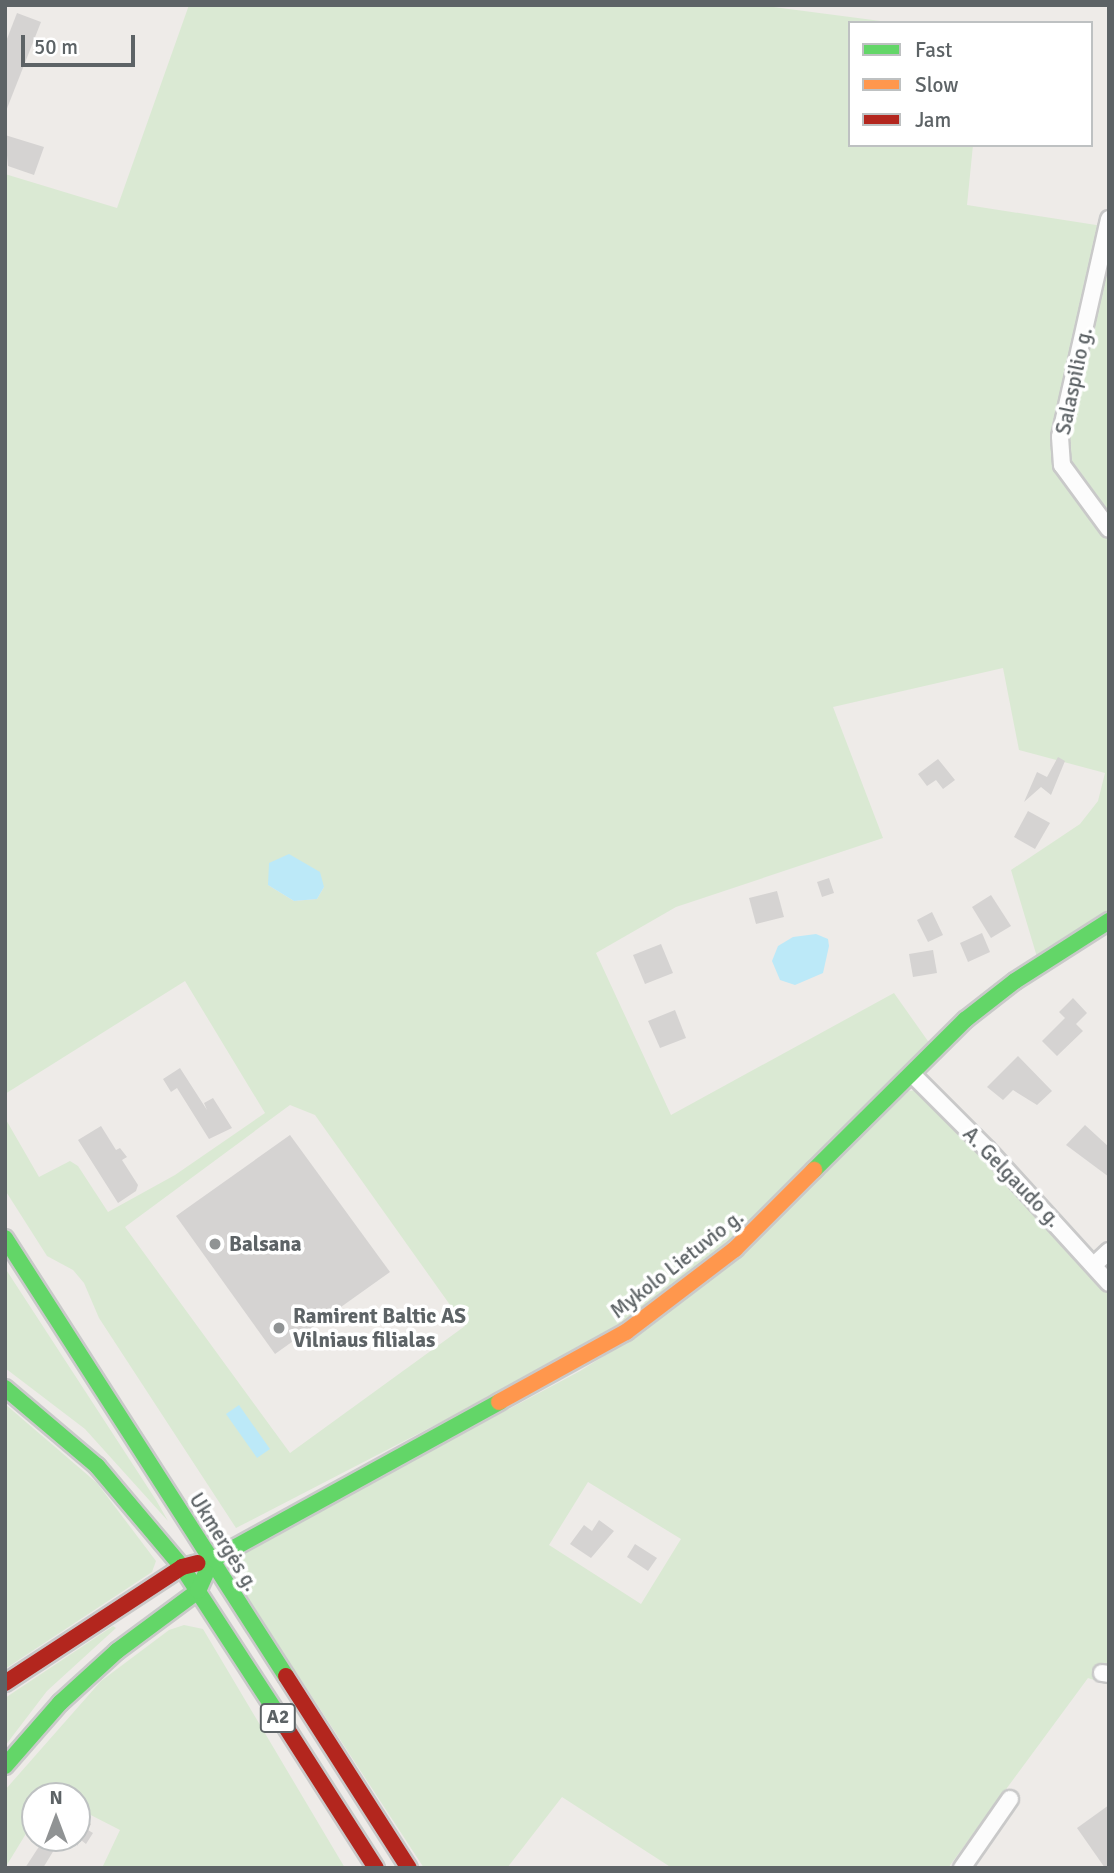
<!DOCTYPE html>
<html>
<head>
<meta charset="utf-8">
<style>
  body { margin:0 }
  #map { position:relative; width:1114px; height:1873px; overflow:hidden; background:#eeebe8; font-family:Signika,sans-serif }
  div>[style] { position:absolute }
  .green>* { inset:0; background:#dae9d3 }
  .water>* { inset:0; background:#bce9f8 }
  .building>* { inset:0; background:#d5d3d2 }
  .roads { filter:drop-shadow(2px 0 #c9c9c9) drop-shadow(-2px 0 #c9c9c9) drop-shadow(0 2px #c9c9c9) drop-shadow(0 -2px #c9c9c9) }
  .street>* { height:16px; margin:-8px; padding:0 8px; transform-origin:8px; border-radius:8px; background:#fcfcfc }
  .fast>* { height:16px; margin:-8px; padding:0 8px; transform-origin:8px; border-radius:8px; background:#63d668 }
  .slow>* { height:16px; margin:-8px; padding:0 8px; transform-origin:8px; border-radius:8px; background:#ff974d }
  .jam>* { height:16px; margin:-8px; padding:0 8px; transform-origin:8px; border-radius:8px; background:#b3261e }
  .dots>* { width:19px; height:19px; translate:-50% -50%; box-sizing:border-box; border:4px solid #fff; border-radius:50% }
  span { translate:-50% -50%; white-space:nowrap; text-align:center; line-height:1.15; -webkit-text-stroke:7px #fff; paint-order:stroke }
  .shield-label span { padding:2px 5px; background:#fff; border:2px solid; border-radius:5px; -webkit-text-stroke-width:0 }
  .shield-label { font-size:19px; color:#5d6366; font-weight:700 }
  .street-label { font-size:21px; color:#5d6366 }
  .poi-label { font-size:21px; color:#5d6366; font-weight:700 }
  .left { translate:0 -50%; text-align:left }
  .frame { position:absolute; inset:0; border:7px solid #5d6366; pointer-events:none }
  .legend { position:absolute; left:848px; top:21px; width:245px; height:126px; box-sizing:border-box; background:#fff; border:2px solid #bec1c2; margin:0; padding:9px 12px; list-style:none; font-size:21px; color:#5d6366 }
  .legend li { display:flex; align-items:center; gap:14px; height:35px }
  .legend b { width:35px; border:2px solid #bec1c2 }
  .north { position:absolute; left:21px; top:1782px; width:70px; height:70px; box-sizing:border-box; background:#fff; border:2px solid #bec1c2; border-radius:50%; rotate:0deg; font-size:19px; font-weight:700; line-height:28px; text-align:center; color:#5d6366 }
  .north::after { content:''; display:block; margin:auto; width:24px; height:32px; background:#909394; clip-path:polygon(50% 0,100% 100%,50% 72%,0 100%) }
  .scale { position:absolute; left:21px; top:35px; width:114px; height:32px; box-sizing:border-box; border:4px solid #5d6366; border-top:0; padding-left:9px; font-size:21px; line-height:24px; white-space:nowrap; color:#5d6366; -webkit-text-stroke:5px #fff; paint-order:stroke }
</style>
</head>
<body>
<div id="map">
  <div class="green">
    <div style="clip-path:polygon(evenodd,189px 5px,758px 5px,896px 23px,850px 23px,850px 145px,973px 145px,967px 205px,1109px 227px,1109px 912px,1037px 957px,1011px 870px,1080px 824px,1098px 801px,1105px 773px,1019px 750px,1003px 668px,833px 707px,883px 838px,676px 907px,596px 953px,671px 1115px,894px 993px,930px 1044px,806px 1170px,681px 1283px,580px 1350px,236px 1528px,99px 1318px,84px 1283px,73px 1270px,47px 1256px,5px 1190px,5px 1118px,39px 1177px,70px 1161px,78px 1166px,108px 1212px,175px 1175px,265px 1113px,185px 981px,5px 1094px,5px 174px,117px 208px,189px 5px,268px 885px,324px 887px,317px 899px,294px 901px,268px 885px,189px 5px,290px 1105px,315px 1115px,465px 1326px,290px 1453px,125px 1227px,290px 1105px)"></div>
    <div style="clip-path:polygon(evenodd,916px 1090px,927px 1095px,1109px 1292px,1109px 1685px,1088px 1678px,948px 1868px,672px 1868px,562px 1797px,507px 1868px,424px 1868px,241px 1588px,237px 1569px,242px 1557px,248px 1548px,580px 1371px,645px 1330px,909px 1091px,916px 1090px,588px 1482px,681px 1539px,641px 1604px,549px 1545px,588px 1482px)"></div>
    <div style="clip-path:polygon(5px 1268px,156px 1500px,168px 1521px,85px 1429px,5px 1368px)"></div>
    <div style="clip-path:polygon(5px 1404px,97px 1483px,156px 1561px,152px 1572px,5px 1669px)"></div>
    <div style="clip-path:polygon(184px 1625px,203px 1629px,345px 1868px,102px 1868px,120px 1830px,77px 1808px,77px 1796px,50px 1794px,35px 1796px,35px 1819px,5px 1868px,5px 1790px,101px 1681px,169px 1630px)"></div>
    <div style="clip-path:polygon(113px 1626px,116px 1628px,47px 1691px,5px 1746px,5px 1698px)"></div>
  </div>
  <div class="water">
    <div style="clip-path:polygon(289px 854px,320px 872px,324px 887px,317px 899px,294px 901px,268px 885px,269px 863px)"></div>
    <div style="clip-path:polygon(816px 934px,828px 939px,829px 946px,823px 973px,795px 985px,780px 980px,772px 961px,778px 946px,793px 937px)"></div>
    <div style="clip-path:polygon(239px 1405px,270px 1449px,257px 1458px,226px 1414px)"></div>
  </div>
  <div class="building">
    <div style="clip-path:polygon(17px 13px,41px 22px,6px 111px,5px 44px)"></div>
    <div style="clip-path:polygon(5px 135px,44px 147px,34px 175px,8px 166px)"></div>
    <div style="clip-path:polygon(1058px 757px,1065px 761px,1051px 795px,1041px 787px,1024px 802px,1037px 772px,1047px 777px)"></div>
    <div style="clip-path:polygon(938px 759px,955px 780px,943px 789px,936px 780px,927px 786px,918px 774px)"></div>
    <div style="clip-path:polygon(1028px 811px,1050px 823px,1035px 849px,1014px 837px)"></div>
    <div style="clip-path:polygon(829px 878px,834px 893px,822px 897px,817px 882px)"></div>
    <div style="clip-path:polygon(777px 891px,784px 917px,756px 924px,749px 898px)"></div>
    <div style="clip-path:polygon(991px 895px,1011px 926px,991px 938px,972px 907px)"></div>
    <div style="clip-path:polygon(932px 912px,943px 935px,928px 942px,917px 920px)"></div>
    <div style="clip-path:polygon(982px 933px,990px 952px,968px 962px,960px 943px)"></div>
    <div style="clip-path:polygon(661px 944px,673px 973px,645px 984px,633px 955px)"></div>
    <div style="clip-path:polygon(933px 950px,937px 973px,913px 977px,909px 954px)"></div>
    <div style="clip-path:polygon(1073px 998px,1087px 1013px,1076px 1024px,1083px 1031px,1057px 1056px,1042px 1041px,1065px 1018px,1059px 1012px)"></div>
    <div style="clip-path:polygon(675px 1010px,686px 1038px,660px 1048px,648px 1021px)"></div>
    <div style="clip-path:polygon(1018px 1056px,1052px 1091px,1037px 1105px,1013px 1090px,1003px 1100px,987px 1087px)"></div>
    <div style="clip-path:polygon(180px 1068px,207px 1110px,204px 1103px,213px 1098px,232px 1128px,209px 1139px,177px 1088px,171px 1092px,163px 1079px)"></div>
    <div style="clip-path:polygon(1085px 1125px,1109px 1147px,1109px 1177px,1066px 1145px)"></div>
    <div style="clip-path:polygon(101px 1126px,116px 1150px,120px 1148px,127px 1157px,122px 1160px,138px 1185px,136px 1191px,118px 1203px,78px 1140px)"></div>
    <div style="clip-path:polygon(290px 1135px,390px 1272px,275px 1354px,176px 1216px)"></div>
    <div style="clip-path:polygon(599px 1520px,614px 1531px,591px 1558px,570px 1544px,584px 1525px,592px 1531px)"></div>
    <div style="clip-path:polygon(635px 1544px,657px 1558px,648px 1571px,627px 1557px)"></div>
    <div style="clip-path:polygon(1109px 1805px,1109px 1868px,1105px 1868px,1077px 1828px)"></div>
    <div style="clip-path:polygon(77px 1816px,91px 1824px,88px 1830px,93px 1833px,86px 1844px,81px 1840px,77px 1846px)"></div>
    <div style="clip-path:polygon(42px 1842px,54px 1850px,43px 1868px,25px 1868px)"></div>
  </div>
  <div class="roads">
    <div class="street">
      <div style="left:1109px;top:219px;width:223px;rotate:102.7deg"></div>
      <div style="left:1060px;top:437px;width:28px;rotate:86deg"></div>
      <div style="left:1062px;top:465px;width:79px;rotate:53.7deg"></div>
      <div style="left:912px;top:1074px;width:106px;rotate:45deg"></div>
      <div style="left:987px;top:1149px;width:181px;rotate:47.7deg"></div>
      <div style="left:1095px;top:1264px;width:19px;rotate:-43deg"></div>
      <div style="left:1102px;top:1673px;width:7px;rotate:8deg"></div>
      <div style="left:962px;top:1868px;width:84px;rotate:-55.2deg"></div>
    </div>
    <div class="fast">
      <div style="left:814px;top:1170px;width:213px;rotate:-44.8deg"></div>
      <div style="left:965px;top:1020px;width:63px;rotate:-38deg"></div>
      <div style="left:1015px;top:981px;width:112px;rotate:-32.6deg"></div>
      <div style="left:5px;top:1238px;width:520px;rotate:57.32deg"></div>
      <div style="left:5px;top:1388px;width:121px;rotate:40.3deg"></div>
      <div style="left:97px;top:1466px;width:132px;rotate:49.9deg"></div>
      <div style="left:182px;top:1567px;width:180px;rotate:57deg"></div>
      <div style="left:212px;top:1560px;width:328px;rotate:-28.8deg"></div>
      <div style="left:5px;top:1766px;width:84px;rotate:-48.9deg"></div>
      <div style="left:60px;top:1703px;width:77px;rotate:-42.4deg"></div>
      <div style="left:117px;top:1651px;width:101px;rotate:-36.5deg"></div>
      <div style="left:198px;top:1591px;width:20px;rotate:-66deg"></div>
    </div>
    <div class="slow">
      <div style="left:499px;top:1402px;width:145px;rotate:-28.9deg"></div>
      <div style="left:626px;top:1332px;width:137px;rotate:-37.3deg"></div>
      <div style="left:735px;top:1249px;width:112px;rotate:-45deg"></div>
    </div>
    <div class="jam">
      <div style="left:286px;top:1676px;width:228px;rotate:57.4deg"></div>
      <div style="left:5px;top:1683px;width:212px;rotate:-33.2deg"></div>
      <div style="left:182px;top:1567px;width:16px;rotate:-14deg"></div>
      <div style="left:280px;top:1718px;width:178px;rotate:57.4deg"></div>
    </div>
  </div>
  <div class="dots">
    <div style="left:215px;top:1244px;background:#909394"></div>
    <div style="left:279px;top:1328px;background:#909394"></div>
  </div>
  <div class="shield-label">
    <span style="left:278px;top:1718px">A2</span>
  </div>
  <div class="street-label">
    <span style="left:1074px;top:381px;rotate:-78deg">Salaspilio g.</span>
    <span style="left:1012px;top:1177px;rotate:46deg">A. Gelgaudo g.</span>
    <span style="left:677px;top:1264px;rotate:-38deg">Mykolo Lietuvio g.</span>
    <span style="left:224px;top:1542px;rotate:58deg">Ukmergės g.</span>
  </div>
  <div class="poi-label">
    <span class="left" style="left:229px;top:1244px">Balsana</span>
    <span class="left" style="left:293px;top:1328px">Ramirent Baltic AS<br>Vilniaus filialas</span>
  </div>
  <div class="frame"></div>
  <ul class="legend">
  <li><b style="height:9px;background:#63d668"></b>Fast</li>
  <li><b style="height:9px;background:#ff974d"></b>Slow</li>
  <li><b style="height:9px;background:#b3261e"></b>Jam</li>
  </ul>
  <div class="north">N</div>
  <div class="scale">50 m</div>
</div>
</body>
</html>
